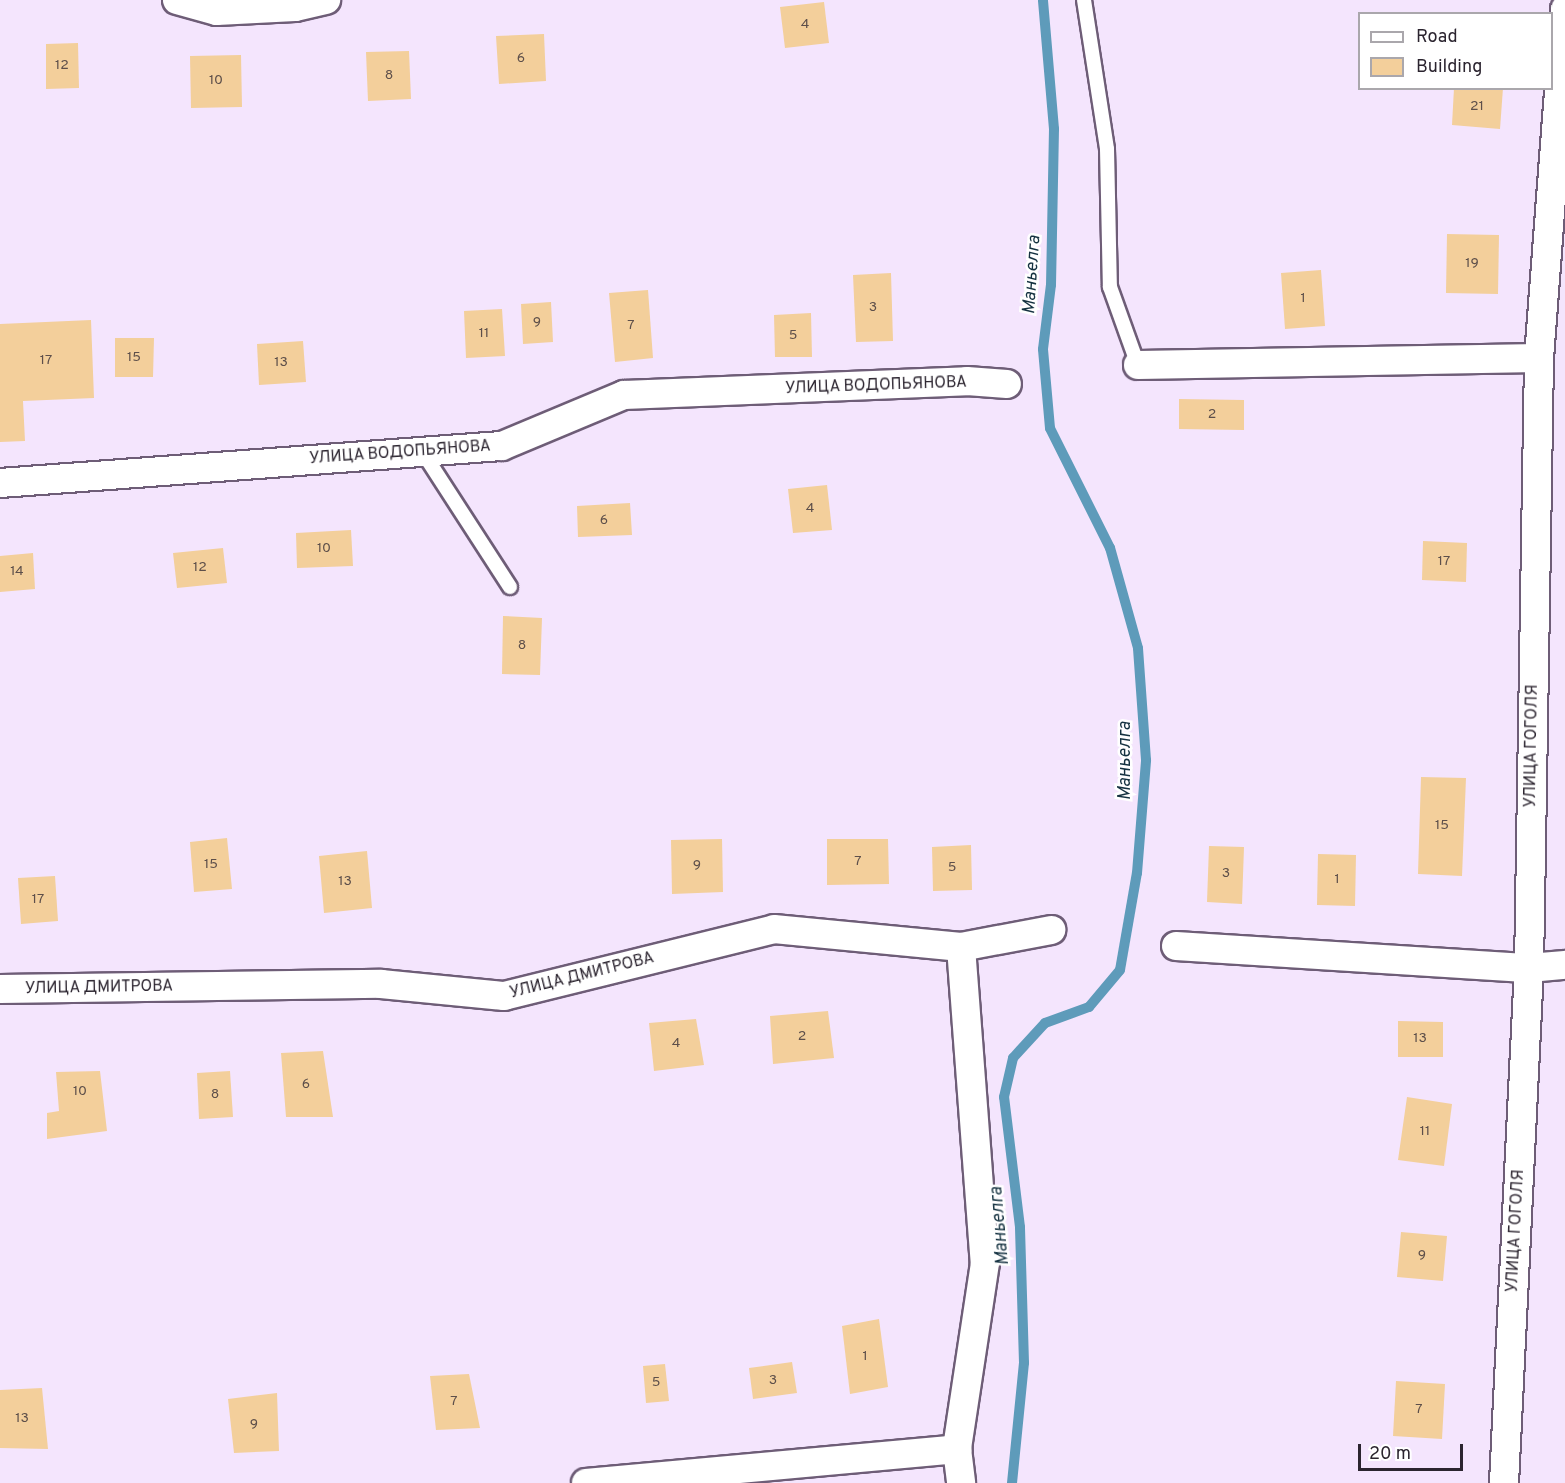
<!DOCTYPE html>
<html>
<head>
<meta charset="utf-8">
<style>
  body { margin:0 }
  #map { position:relative; width:1565px; height:1483px; overflow:hidden; background:#f4e5fd; font-family:Overpass,sans-serif }
  div>[style] { position:absolute }
  .stream>* { height:10px; margin:-5px; padding:0 5px; transform-origin:5px; border-radius:5px; background:#5e9bba }
  .building>* { inset:0; background:#f3cf9b }
  .roads { filter:drop-shadow(2px 0 #6e5d77) drop-shadow(-2px 0 #6e5d77) drop-shadow(0 2px #6e5d77) drop-shadow(0 -2px #6e5d77) }
  .service>* { height:14px; margin:-7px; padding:0 7px; transform-origin:7px; border-radius:7px; background:#fff }
  .minor>* { height:28px; margin:-14px; padding:0 14px; transform-origin:14px; border-radius:14px; background:#fff }
  span { translate:-50% -50%; white-space:nowrap; text-align:center; line-height:1.15; -webkit-text-stroke:5px #fff; paint-order:stroke }
  .number-label { font-size:14px; color:#5d4f4a }
  .number-label span { -webkit-text-stroke-width:0 }
  .street-label { font-size:16px; color:#2b242f }
  .water-label { font-size:18px; color:#153241; font-style:italic }
  .legend { position:absolute; left:1358px; top:12px; width:195px; height:78px; box-sizing:border-box; background:#fff; border:2px solid #aaa7ac; margin:0; padding:8px 10px; list-style:none; font-size:18px; color:#2b242f }
  .legend li { display:flex; align-items:center; gap:12px; height:30px }
  .legend b { width:30px; border:2px solid #aaa7ac }
  .scale { position:absolute; left:1358px; top:1444px; width:105px; height:27px; box-sizing:border-box; border:3px solid #2b242f; border-top:0; padding-left:8px; font-size:18px; line-height:21px; white-space:nowrap; color:#2b242f; -webkit-text-stroke:4px #fff; paint-order:stroke }
</style>
</head>
<body>
<div id="map">
  <div class="stream">
    <div style="left:1012px;top:1483px;width:121px;rotate:-84.3deg"></div>
    <div style="left:1024px;top:1363px;width:136px;rotate:-91.7deg"></div>
    <div style="left:1020px;top:1227px;width:131px;rotate:-97deg"></div>
    <div style="left:1004px;top:1097px;width:40px;rotate:-77deg"></div>
    <div style="left:1013px;top:1058px;width:47px;rotate:-47.6deg"></div>
    <div style="left:1045px;top:1023px;width:47px;rotate:-20deg"></div>
    <div style="left:1089px;top:1007px;width:48px;rotate:-50deg"></div>
    <div style="left:1120px;top:970px;width:98px;rotate:-80.1deg"></div>
    <div style="left:1137px;top:873px;width:113px;rotate:-85.4deg"></div>
    <div style="left:1146px;top:760px;width:112px;rotate:-94.1deg"></div>
    <div style="left:1138px;top:648px;width:104px;rotate:-105.6deg"></div>
    <div style="left:1110px;top:548px;width:134px;rotate:-116.6deg"></div>
    <div style="left:1050px;top:428px;width:79px;rotate:-95.1deg"></div>
    <div style="left:1043px;top:349px;width:64px;rotate:-82.9deg"></div>
    <div style="left:1051px;top:285px;width:156px;rotate:-88.9deg"></div>
    <div style="left:1054px;top:129px;width:129px;rotate:-94.9deg"></div>
  </div>
  <div class="building">
    <div style="clip-path:polygon(824px 2px,829px 43px,785px 48px,780px 7px)"></div>
    <div style="clip-path:polygon(544px 34px,546px 81px,499px 84px,496px 36px)"></div>
    <div style="clip-path:polygon(78px 43px,79px 88px,46px 89px,46px 44px)"></div>
    <div style="clip-path:polygon(409px 51px,411px 99px,368px 101px,366px 52px)"></div>
    <div style="clip-path:polygon(241px 55px,242px 107px,191px 108px,190px 56px)"></div>
    <div style="clip-path:polygon(1454px 88px,1503px 88px,1500px 129px,1452px 125px)"></div>
    <div style="clip-path:polygon(1447px 234px,1499px 235px,1498px 294px,1446px 293px)"></div>
    <div style="clip-path:polygon(1321px 270px,1325px 326px,1285px 329px,1281px 273px)"></div>
    <div style="clip-path:polygon(891px 273px,893px 341px,856px 342px,853px 275px)"></div>
    <div style="clip-path:polygon(648px 290px,653px 358px,615px 362px,609px 293px)"></div>
    <div style="clip-path:polygon(551px 302px,553px 342px,523px 344px,521px 304px)"></div>
    <div style="clip-path:polygon(502px 309px,505px 356px,466px 358px,464px 311px)"></div>
    <div style="clip-path:polygon(811px 313px,812px 357px,775px 357px,774px 315px)"></div>
    <div style="clip-path:polygon(91px 320px,94px 398px,23px 401px,25px 441px,0 442px,0 324px)"></div>
    <div style="clip-path:polygon(115px 338px,154px 338px,153px 377px,115px 377px)"></div>
    <div style="clip-path:polygon(303px 341px,306px 382px,259px 385px,257px 344px)"></div>
    <div style="clip-path:polygon(1179px 399px,1244px 400px,1244px 430px,1179px 429px)"></div>
    <div style="clip-path:polygon(827px 485px,832px 530px,793px 533px,788px 489px)"></div>
    <div style="clip-path:polygon(630px 503px,632px 535px,578px 537px,577px 506px)"></div>
    <div style="clip-path:polygon(351px 530px,353px 566px,297px 568px,296px 533px)"></div>
    <div style="clip-path:polygon(1423px 541px,1467px 543px,1466px 582px,1422px 580px)"></div>
    <div style="clip-path:polygon(223px 548px,227px 583px,177px 588px,173px 553px)"></div>
    <div style="clip-path:polygon(33px 553px,35px 589px,0 592px,0 556px)"></div>
    <div style="clip-path:polygon(503px 616px,542px 618px,540px 675px,502px 674px)"></div>
    <div style="clip-path:polygon(1421px 777px,1466px 778px,1462px 876px,1418px 874px)"></div>
    <div style="clip-path:polygon(227px 838px,232px 889px,194px 892px,190px 842px)"></div>
    <div style="clip-path:polygon(722px 839px,723px 892px,672px 894px,671px 840px)"></div>
    <div style="clip-path:polygon(827px 839px,888px 839px,889px 884px,827px 885px)"></div>
    <div style="clip-path:polygon(971px 845px,972px 890px,933px 891px,932px 847px)"></div>
    <div style="clip-path:polygon(1209px 846px,1244px 847px,1242px 904px,1207px 902px)"></div>
    <div style="clip-path:polygon(367px 851px,372px 908px,324px 913px,319px 856px)"></div>
    <div style="clip-path:polygon(1318px 854px,1356px 855px,1355px 906px,1317px 905px)"></div>
    <div style="clip-path:polygon(55px 876px,58px 921px,21px 924px,18px 878px)"></div>
    <div style="clip-path:polygon(828px 1011px,834px 1058px,773px 1064px,770px 1016px)"></div>
    <div style="clip-path:polygon(696px 1019px,704px 1065px,654px 1071px,649px 1023px)"></div>
    <div style="clip-path:polygon(1398px 1021px,1443px 1022px,1443px 1057px,1398px 1057px)"></div>
    <div style="clip-path:polygon(323px 1051px,333px 1117px,286px 1117px,281px 1053px)"></div>
    <div style="clip-path:polygon(100px 1071px,107px 1131px,47px 1139px,47px 1113px,59px 1111px,56px 1072px)"></div>
    <div style="clip-path:polygon(230px 1071px,233px 1117px,199px 1119px,197px 1073px)"></div>
    <div style="clip-path:polygon(1407px 1097px,1452px 1104px,1444px 1166px,1398px 1160px)"></div>
    <div style="clip-path:polygon(1401px 1232px,1447px 1236px,1443px 1281px,1397px 1277px)"></div>
    <div style="clip-path:polygon(879px 1319px,888px 1387px,850px 1394px,842px 1326px)"></div>
    <div style="clip-path:polygon(792px 1362px,797px 1393px,753px 1399px,749px 1368px)"></div>
    <div style="clip-path:polygon(665px 1364px,669px 1401px,646px 1403px,643px 1366px)"></div>
    <div style="clip-path:polygon(469px 1374px,480px 1428px,436px 1430px,430px 1376px)"></div>
    <div style="clip-path:polygon(1396px 1381px,1445px 1384px,1442px 1439px,1393px 1436px)"></div>
    <div style="clip-path:polygon(42px 1388px,48px 1449px,0 1448px,0 1390px)"></div>
    <div style="clip-path:polygon(277px 1393px,279px 1451px,234px 1453px,228px 1399px)"></div>
  </div>
  <div class="roads">
    <div class="service">
      <div style="left:1084px;top:0;width:151px;rotate:81.2deg"></div>
      <div style="left:1107px;top:149px;width:138px;rotate:88.8deg"></div>
      <div style="left:1110px;top:287px;width:83px;rotate:70.3deg"></div>
      <div style="left:422px;top:451px;width:162px;rotate:57.1deg"></div>
    </div>
    <div class="minor">
      <div style="left:177px;top:0;width:41px;rotate:15.4deg"></div>
      <div style="left:217px;top:11px;width:78px;rotate:-2.9deg"></div>
      <div style="left:295px;top:7px;width:32px;rotate:-13deg"></div>
      <div style="left:1138px;top:365px;width:401px;rotate:-1deg"></div>
      <div style="left:0;top:483px;width:503px;rotate:-4.22deg"></div>
      <div style="left:502px;top:446px;width:132px;rotate:-22.7deg"></div>
      <div style="left:624px;top:395px;width:343px;rotate:-2.3deg"></div>
      <div style="left:967px;top:381px;width:40px;rotate:4.3deg"></div>
      <div style="left:1176px;top:946px;width:354px;rotate:3.6deg"></div>
      <div style="left:1529px;top:968px;width:36px;rotate:-5deg"></div>
      <div style="left:961px;top:947px;width:317px;rotate:85.7deg"></div>
      <div style="left:985px;top:1263px;width:188px;rotate:98.6deg"></div>
      <div style="left:957px;top:1449px;width:34px;rotate:83deg"></div>
      <div style="left:0;top:989px;width:381px;rotate:-0.8deg"></div>
      <div style="left:381px;top:984px;width:124px;rotate:5.6deg"></div>
      <div style="left:504px;top:996px;width:278px;rotate:-13.9deg"></div>
      <div style="left:774px;top:929px;width:188px;rotate:5.5deg"></div>
      <div style="left:961px;top:947px;width:92px;rotate:-10.7deg"></div>
      <div style="left:586px;top:1483px;width:373px;rotate:-5.2deg"></div>
      <div style="left:1504px;top:1483px;width:516px;rotate:-87.22deg"></div>
      <div style="left:1529px;top:968px;width:610px;rotate:-89.06deg"></div>
      <div style="left:1539px;top:358px;width:350px;rotate:-85.7deg"></div>
    </div>
  </div>
  <div class="number-label">
    <span style="left:805px;top:25px">4</span>
    <span style="left:521px;top:59px">6</span>
    <span style="left:62px;top:66px">12</span>
    <span style="left:389px;top:76px">8</span>
    <span style="left:216px;top:81px">10</span>
    <span style="left:1477px;top:107px">21</span>
    <span style="left:1472px;top:264px">19</span>
    <span style="left:1303px;top:299px">1</span>
    <span style="left:873px;top:308px">3</span>
    <span style="left:537px;top:323px">9</span>
    <span style="left:631px;top:326px">7</span>
    <span style="left:484px;top:334px">11</span>
    <span style="left:793px;top:336px">5</span>
    <span style="left:134px;top:358px">15</span>
    <span style="left:46px;top:361px">17</span>
    <span style="left:281px;top:363px">13</span>
    <span style="left:1212px;top:415px">2</span>
    <span style="left:810px;top:509px">4</span>
    <span style="left:604px;top:521px">6</span>
    <span style="left:324px;top:549px">10</span>
    <span style="left:1444px;top:562px">17</span>
    <span style="left:200px;top:568px">12</span>
    <span style="left:17px;top:572px">14</span>
    <span style="left:522px;top:646px">8</span>
    <span style="left:1442px;top:826px">15</span>
    <span style="left:858px;top:862px">7</span>
    <span style="left:211px;top:865px">15</span>
    <span style="left:697px;top:866px">9</span>
    <span style="left:952px;top:868px">5</span>
    <span style="left:1226px;top:874px">3</span>
    <span style="left:1337px;top:880px">1</span>
    <span style="left:345px;top:882px">13</span>
    <span style="left:38px;top:900px">17</span>
    <span style="left:802px;top:1037px">2</span>
    <span style="left:1420px;top:1039px">13</span>
    <span style="left:676px;top:1044px">4</span>
    <span style="left:306px;top:1085px">6</span>
    <span style="left:80px;top:1092px">10</span>
    <span style="left:215px;top:1095px">8</span>
    <span style="left:1425px;top:1132px">11</span>
    <span style="left:1422px;top:1256px">9</span>
    <span style="left:865px;top:1357px">1</span>
    <span style="left:773px;top:1381px">3</span>
    <span style="left:656px;top:1383px">5</span>
    <span style="left:454px;top:1402px">7</span>
    <span style="left:1419px;top:1410px">7</span>
    <span style="left:22px;top:1419px">13</span>
    <span style="left:254px;top:1425px">9</span>
  </div>
  <div class="street-label">
    <span style="left:876px;top:386px;rotate:-2deg">УЛИЦА ВОДОПЬЯНОВА</span>
    <span style="left:400px;top:453px;rotate:-4deg">УЛИЦА ВОДОПЬЯНОВА</span>
    <span style="left:1532px;top:746px;rotate:-89deg">УЛИЦА ГОГОЛЯ</span>
    <span style="left:582px;top:976px;rotate:-14deg">УЛИЦА ДМИТРОВА</span>
    <span style="left:99px;top:988px;rotate:-1deg">УЛИЦА ДМИТРОВА</span>
    <span style="left:1516px;top:1231px;rotate:-87deg">УЛИЦА ГОГОЛЯ</span>
  </div>
  <div class="water-label">
    <span style="left:1033px;top:275px;rotate:-86deg">Маньелга</span>
    <span style="left:1126px;top:761px;rotate:-90deg">Маньелга</span>
    <span style="left:1001px;top:1226px;rotate:-95deg">Маньелга</span>
  </div>
  <ul class="legend">
  <li><b style="height:8px;background:#fff"></b>Road</li>
  <li><b style="height:16px;background:#f3cf9b"></b>Building</li>
  </ul>
  <div class="scale">20 m</div>
</div>
</body>
</html>
